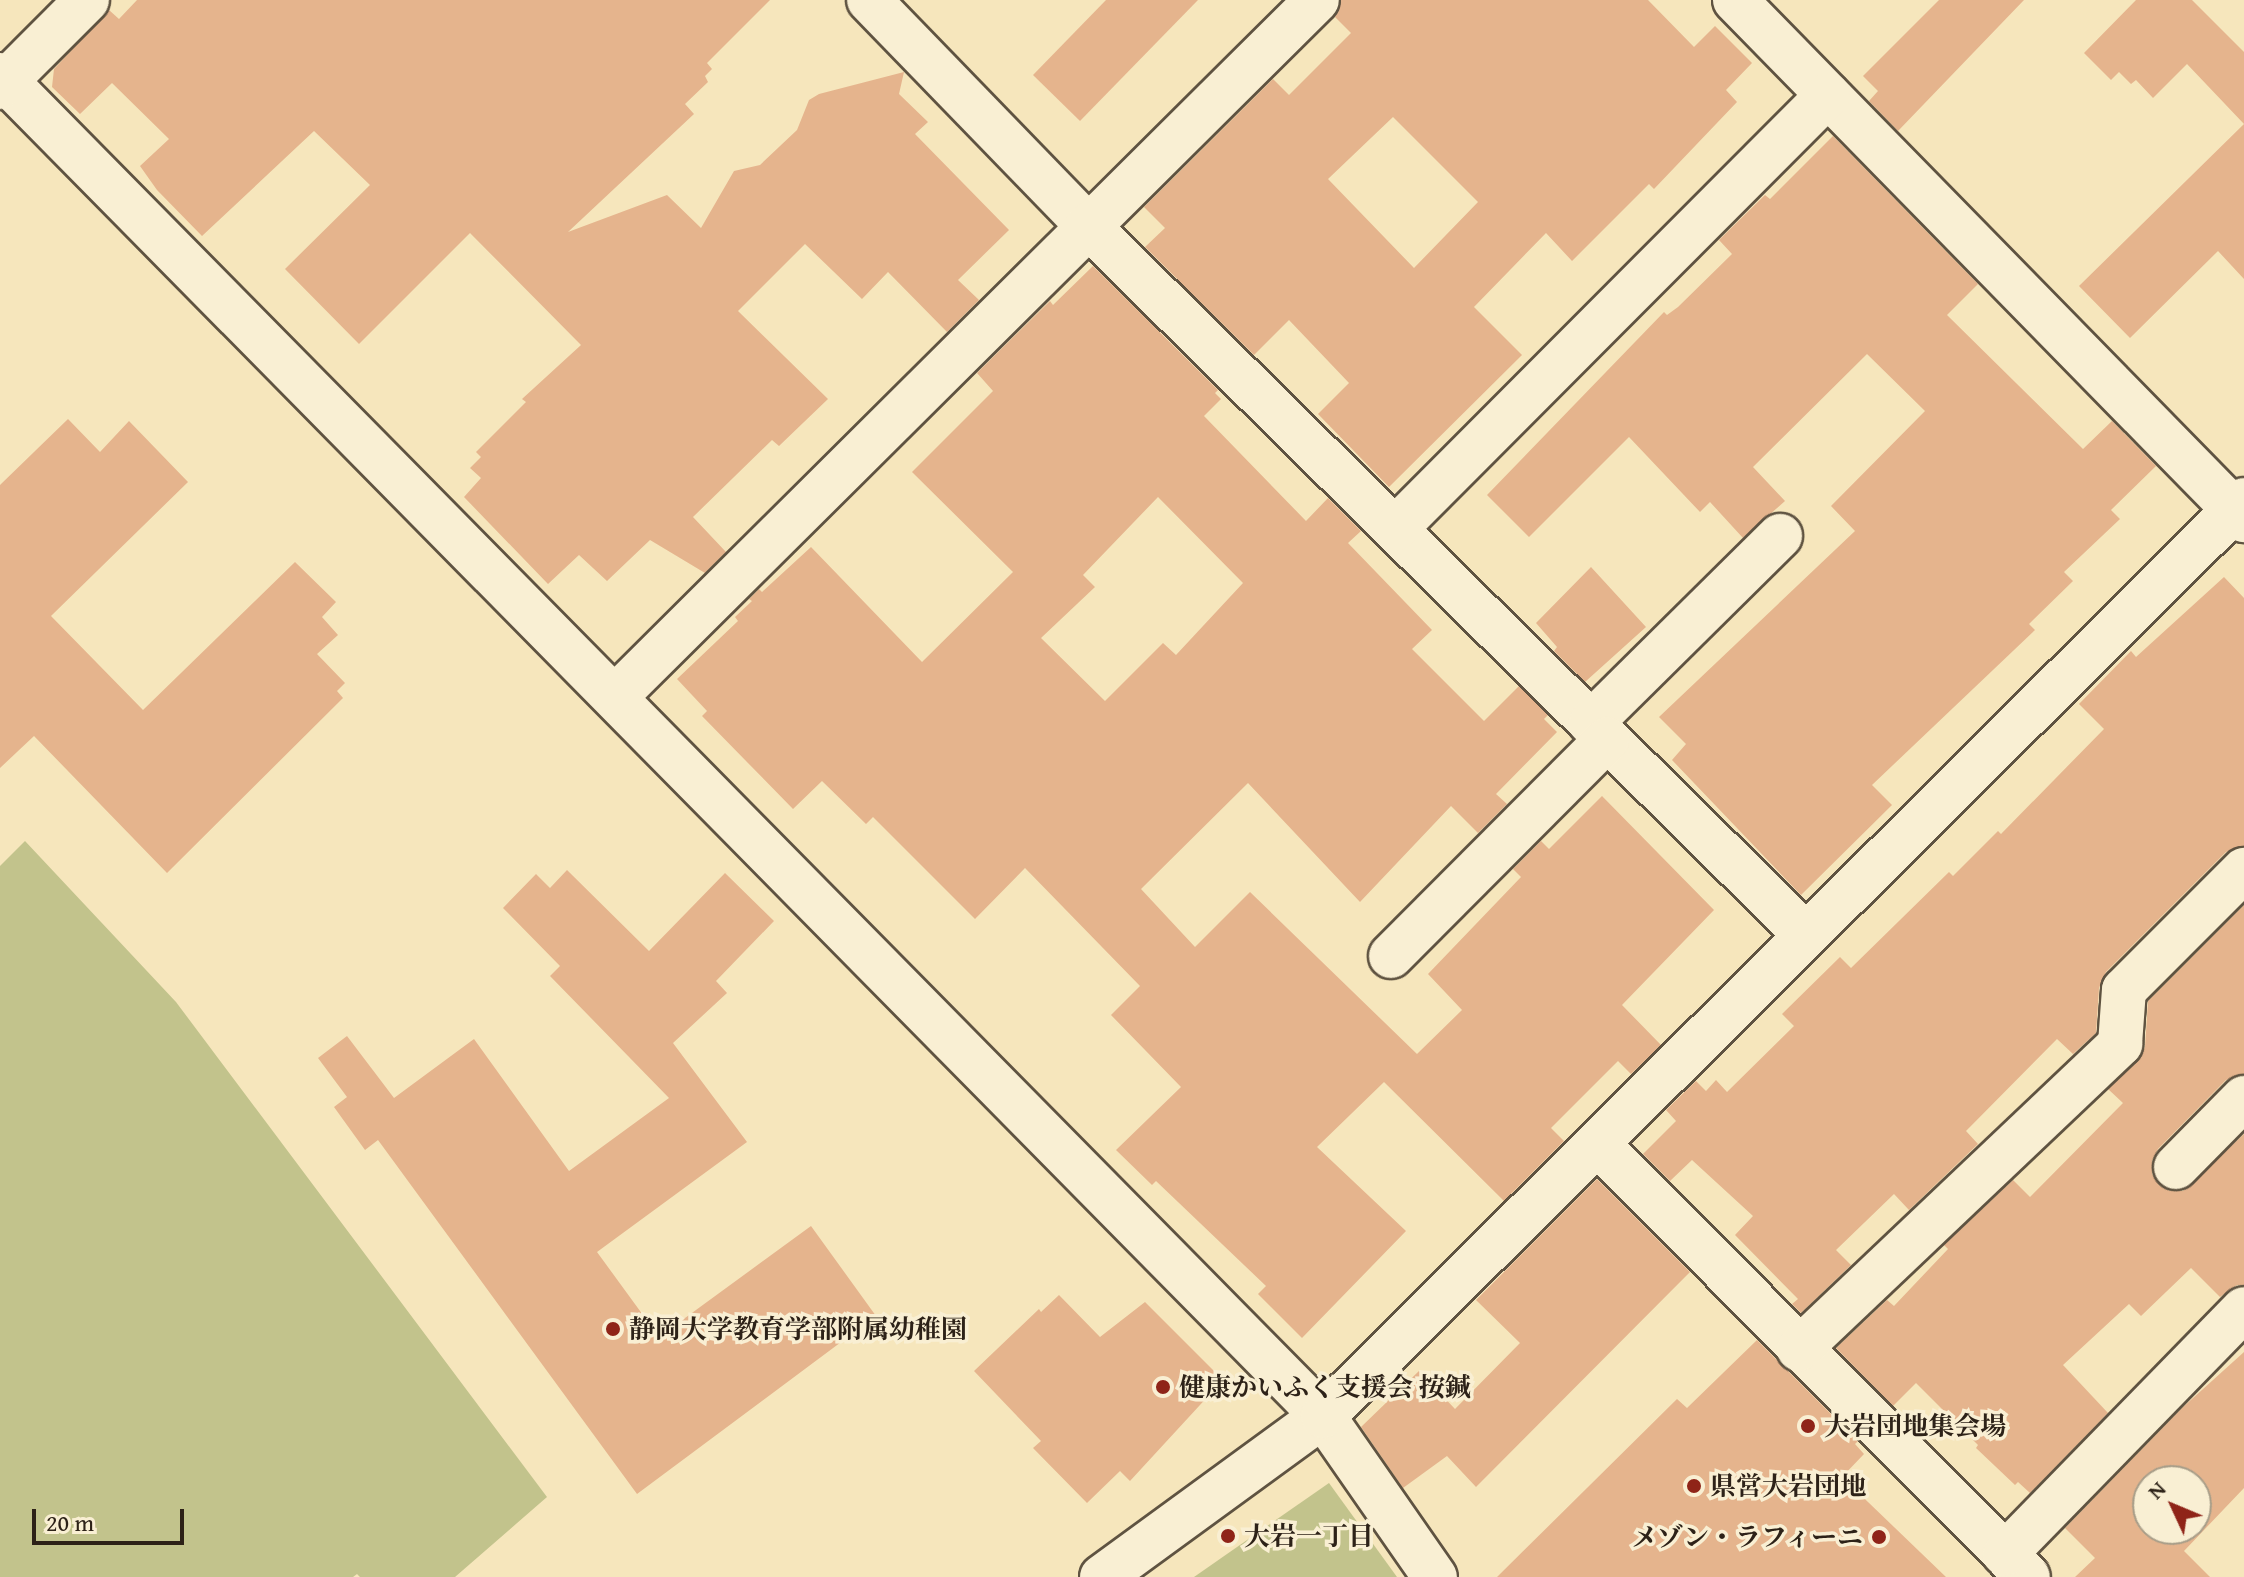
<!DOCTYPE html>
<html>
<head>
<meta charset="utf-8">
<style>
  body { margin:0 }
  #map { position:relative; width:2244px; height:1577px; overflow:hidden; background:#f6e6bc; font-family:"Gentium Book Plus","Noto Serif JP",serif }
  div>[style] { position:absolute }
  .green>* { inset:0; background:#c2c38c }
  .building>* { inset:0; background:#e5b48d }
  .roads { filter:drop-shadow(2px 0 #5f5341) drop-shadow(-2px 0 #5f5341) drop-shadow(0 2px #5f5341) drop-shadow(0 -2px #5f5341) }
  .minor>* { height:44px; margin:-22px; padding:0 22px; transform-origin:22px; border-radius:22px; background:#f9efd3 }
  .dots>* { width:22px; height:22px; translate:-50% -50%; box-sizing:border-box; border:4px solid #f9efd3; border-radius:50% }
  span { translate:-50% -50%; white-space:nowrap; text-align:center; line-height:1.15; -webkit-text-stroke:7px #f9efd3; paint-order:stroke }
  .poi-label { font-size:26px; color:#2d2218; font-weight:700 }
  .left { translate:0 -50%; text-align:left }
  .right { translate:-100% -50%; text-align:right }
  .north { position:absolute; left:2132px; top:1465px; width:80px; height:80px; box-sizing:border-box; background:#f9efd3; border:2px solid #a79d88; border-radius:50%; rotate:314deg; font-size:22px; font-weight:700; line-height:32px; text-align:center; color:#2d2218 }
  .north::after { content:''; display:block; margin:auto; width:28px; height:36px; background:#8f2418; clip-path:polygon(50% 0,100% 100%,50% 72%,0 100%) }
  .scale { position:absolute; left:32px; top:1509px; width:152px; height:36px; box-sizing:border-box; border:4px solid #2d2218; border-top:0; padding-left:10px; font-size:24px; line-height:28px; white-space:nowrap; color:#2d2218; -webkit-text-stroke:6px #f9efd3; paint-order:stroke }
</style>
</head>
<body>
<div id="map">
  <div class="green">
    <div style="clip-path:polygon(25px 841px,176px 1002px,547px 1497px,455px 1577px,360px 1577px,357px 1574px,353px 1577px,0 1577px,0 866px)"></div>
    <div style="clip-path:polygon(1329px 1483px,1397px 1577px,1194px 1577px)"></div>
  </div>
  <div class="building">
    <div style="clip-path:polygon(137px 0,770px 0,707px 63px,712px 69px,705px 76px,708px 82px,685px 104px,694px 114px,568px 232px,667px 195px,701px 228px,734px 171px,760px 165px,797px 130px,809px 100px,819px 94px,904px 72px,899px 94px,928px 122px,915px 134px,1009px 230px,958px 280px,979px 300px,947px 332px,888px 272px,862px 299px,805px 244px,738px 311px,828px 399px,779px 446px,772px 440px,693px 517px,726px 552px,705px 573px,650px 540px,607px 581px,579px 555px,548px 584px,464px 497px,481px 478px,470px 468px,481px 457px,476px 452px,526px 402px,522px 399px,581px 345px,470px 233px,359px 344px,285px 269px,370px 185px,314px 131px,202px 236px,157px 190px,140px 166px,169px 139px,112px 83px,80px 114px,52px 87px,54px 69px,109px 10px,119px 19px)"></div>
    <div style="clip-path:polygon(1106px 0,1198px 0,1080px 121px,1033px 75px)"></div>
    <div style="clip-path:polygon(evenodd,1341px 0,1648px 0,1694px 47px,1715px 26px,1752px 63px,1726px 90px,1737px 102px,1654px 189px,1649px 184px,1572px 261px,1546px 233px,1474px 307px,1522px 355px,1389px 487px,1318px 414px,1349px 383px,1289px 320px,1254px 355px,1145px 247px,1165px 228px,1144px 207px,1273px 79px,1289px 95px,1351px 33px,1335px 17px,1341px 0,1393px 117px,1478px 202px,1414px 268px,1328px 179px,1393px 117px)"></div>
    <div style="clip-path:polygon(1939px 0,2024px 0,1898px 131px,1869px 101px,1878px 91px,1863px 76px)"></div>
    <div style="clip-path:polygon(2136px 0,2192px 0,2244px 52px,2244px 279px,2218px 251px,2130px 338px,2079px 286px,2244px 124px,2187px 64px,2153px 98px,2136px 80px,2131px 84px,2119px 72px,2111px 80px,2084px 53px)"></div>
    <div style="clip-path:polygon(1833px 136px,1978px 284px,1947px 315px,2083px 449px,2112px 421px,2156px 466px,2111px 510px,2120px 519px,2064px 572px,2073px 581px,2029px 624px,2035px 630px,1872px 785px,1892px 805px,1801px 895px,1672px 760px,1686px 744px,1659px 717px,1855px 531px,1831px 506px,1925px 411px,1867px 354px,1753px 467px,1785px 501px,1743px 538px,1710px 502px,1700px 512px,1629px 437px,1529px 537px,1487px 495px,1664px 312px,1667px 315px,1678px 307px,1732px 254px,1719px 240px,1765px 195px,1770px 199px)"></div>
    <div style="clip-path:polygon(evenodd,1093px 266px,1218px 390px,1215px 393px,1221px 399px,1204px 416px,1306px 521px,1328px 498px,1361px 531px,1348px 543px,1432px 630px,1412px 649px,1484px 721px,1519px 686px,1548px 715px,1544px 719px,1557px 732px,1496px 794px,1507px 804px,1478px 833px,1451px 806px,1360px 902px,1248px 783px,1141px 889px,1195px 947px,1250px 892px,1417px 1054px,1462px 1010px,1428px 974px,1521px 877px,1513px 869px,1541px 841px,1549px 849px,1602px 796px,1714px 910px,1622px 1005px,1661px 1045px,1631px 1074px,1618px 1061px,1551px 1128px,1564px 1141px,1504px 1201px,1384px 1082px,1317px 1147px,1406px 1231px,1302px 1338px,1258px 1294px,1266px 1286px,1156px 1181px,1152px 1185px,1116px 1150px,1181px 1087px,1111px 1015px,1140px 986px,1025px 868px,975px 919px,873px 817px,866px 824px,822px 781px,793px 809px,702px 716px,707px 711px,677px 679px,738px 621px,735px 617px,752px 601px,749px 599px,759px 589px,762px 592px,811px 547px,922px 662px,1013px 572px,912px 472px,993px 391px,977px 373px,1050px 301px,1053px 305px,1093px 266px,1158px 497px,1243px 583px,1176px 655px,1163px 643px,1105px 701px,1041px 638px,1095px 587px,1083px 575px,1158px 497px)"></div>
    <div style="clip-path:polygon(68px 419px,100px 452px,129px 421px,188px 482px,51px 616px,143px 710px,295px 562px,336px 602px,322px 617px,338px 635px,317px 654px,345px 683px,337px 691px,343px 698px,167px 873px,34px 736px,0 768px,0 485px)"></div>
    <div style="clip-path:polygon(1591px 567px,1646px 627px,1585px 682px,1554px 651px,1557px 647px,1536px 623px)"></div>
    <div style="clip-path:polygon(2224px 577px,2244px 598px,2244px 846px,2226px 852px,2106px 972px,2099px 988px,2096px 1033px,2073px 1054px,2057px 1039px,1966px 1131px,1978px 1144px,1909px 1210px,1894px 1194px,1836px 1250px,1851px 1265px,1801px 1313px,1792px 1304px,1798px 1299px,1735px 1235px,1753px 1216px,1692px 1160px,1670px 1181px,1643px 1154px,1676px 1121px,1666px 1110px,1696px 1081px,1706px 1091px,1716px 1080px,1727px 1092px,1794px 1026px,1782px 1014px,1840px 957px,1851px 968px,1949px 872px,1953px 876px,1998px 831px,2001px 834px,2104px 729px,2079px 704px,2131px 651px,2136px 657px)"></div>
    <div style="clip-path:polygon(567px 870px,649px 951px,725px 873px,774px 921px,716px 981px,727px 993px,673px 1043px,747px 1142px,597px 1252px,659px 1337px,811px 1226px,876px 1316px,637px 1494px,378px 1140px,365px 1150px,334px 1107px,347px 1097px,318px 1058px,347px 1036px,394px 1098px,474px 1039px,569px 1171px,669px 1098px,550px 976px,560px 966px,503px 908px,536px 874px,550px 888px)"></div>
    <div style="clip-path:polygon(2244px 905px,2244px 1074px,2226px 1080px,2158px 1149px,2152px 1161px,2152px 1174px,2159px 1185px,2170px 1191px,2183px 1191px,2244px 1134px,2244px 1285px,2237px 1285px,2220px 1297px,2191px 1268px,2141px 1316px,2129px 1304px,2063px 1365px,2108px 1413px,2030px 1493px,2018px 1482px,2015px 1485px,1976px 1448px,1978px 1445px,1916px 1383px,1893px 1406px,1836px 1348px,1887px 1300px,1894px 1306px,1948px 1249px,1944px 1245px,2013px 1180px,2030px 1197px,2123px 1103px,2108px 1089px,2137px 1062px,2145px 1047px,2148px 1001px)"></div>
    <div style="clip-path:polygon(1597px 1179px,1690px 1272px,1476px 1487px,1447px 1456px,1403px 1488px,1361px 1427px,1419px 1371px,1455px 1409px,1520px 1343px,1476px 1300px)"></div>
    <div style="clip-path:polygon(1059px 1295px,1100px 1337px,1145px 1302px,1223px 1380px,1130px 1481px,1120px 1471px,1087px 1503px,1033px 1448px,1041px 1441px,974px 1371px,1039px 1309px,1041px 1312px)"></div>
    <div style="clip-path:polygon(1757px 1340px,1858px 1441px,1855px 1444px,1864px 1454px,1842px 1477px,1946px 1577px,1497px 1577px,1677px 1399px,1687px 1408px)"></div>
    <div style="clip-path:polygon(evenodd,2244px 1352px,2244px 1488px,2184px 1551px,2210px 1577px,2075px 1577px,2095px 1558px,2065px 1528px,2182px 1408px,2244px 1352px,2148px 1481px,2196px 1481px,2196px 1529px,2148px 1529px,2148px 1481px)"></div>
  </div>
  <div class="roads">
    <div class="minor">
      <div style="left:869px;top:0;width:315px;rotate:45.9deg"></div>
      <div style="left:1088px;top:226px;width:1008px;rotate:44.64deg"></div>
      <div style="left:1735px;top:0;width:728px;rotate:45.61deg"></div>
      <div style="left:0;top:75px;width:1884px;rotate:45.39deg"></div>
      <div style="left:1323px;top:1416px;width:196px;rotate:55.2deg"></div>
      <div style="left:0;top:87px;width:123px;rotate:-45deg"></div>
      <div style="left:1395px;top:529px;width:613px;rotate:-45.07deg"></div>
      <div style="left:615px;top:697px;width:989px;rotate:-44.8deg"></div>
      <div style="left:1591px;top:723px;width:266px;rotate:-44.7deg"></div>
      <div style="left:1391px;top:956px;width:306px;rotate:-45.1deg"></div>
      <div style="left:1598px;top:1144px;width:610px;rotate:45.2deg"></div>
      <div style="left:2176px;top:1167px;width:97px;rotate:-45.4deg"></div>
      <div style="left:1799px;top:1349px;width:443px;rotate:-43.5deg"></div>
      <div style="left:2120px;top:1044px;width:54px;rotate:-85.8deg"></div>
      <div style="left:2124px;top:990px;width:170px;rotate:-45deg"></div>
      <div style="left:2005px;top:1554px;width:342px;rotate:-45.7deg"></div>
      <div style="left:1102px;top:1577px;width:273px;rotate:-36.1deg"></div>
      <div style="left:1323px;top:1416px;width:1299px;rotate:-44.84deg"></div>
    </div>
  </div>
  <div class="dots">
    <div style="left:613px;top:1329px;background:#8f2418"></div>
    <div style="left:1163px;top:1387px;background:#8f2418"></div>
    <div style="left:1808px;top:1426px;background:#8f2418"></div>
    <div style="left:1694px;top:1486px;background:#8f2418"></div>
    <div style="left:1228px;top:1536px;background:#8f2418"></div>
    <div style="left:1879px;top:1537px;background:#8f2418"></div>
  </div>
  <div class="poi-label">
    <span class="left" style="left:629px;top:1329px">静岡大学教育学部附属幼稚園</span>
    <span class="left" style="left:1179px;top:1387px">健康かいふく支援会 按鍼</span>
    <span class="left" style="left:1824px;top:1426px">大岩団地集会場</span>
    <span class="left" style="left:1710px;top:1486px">県営大岩団地</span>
    <span class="left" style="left:1244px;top:1536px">大岩一丁目</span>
    <span class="right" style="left:1863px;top:1537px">メゾン・ラフィーニ</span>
  </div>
  <div class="north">N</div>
  <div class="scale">20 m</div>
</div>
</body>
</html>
